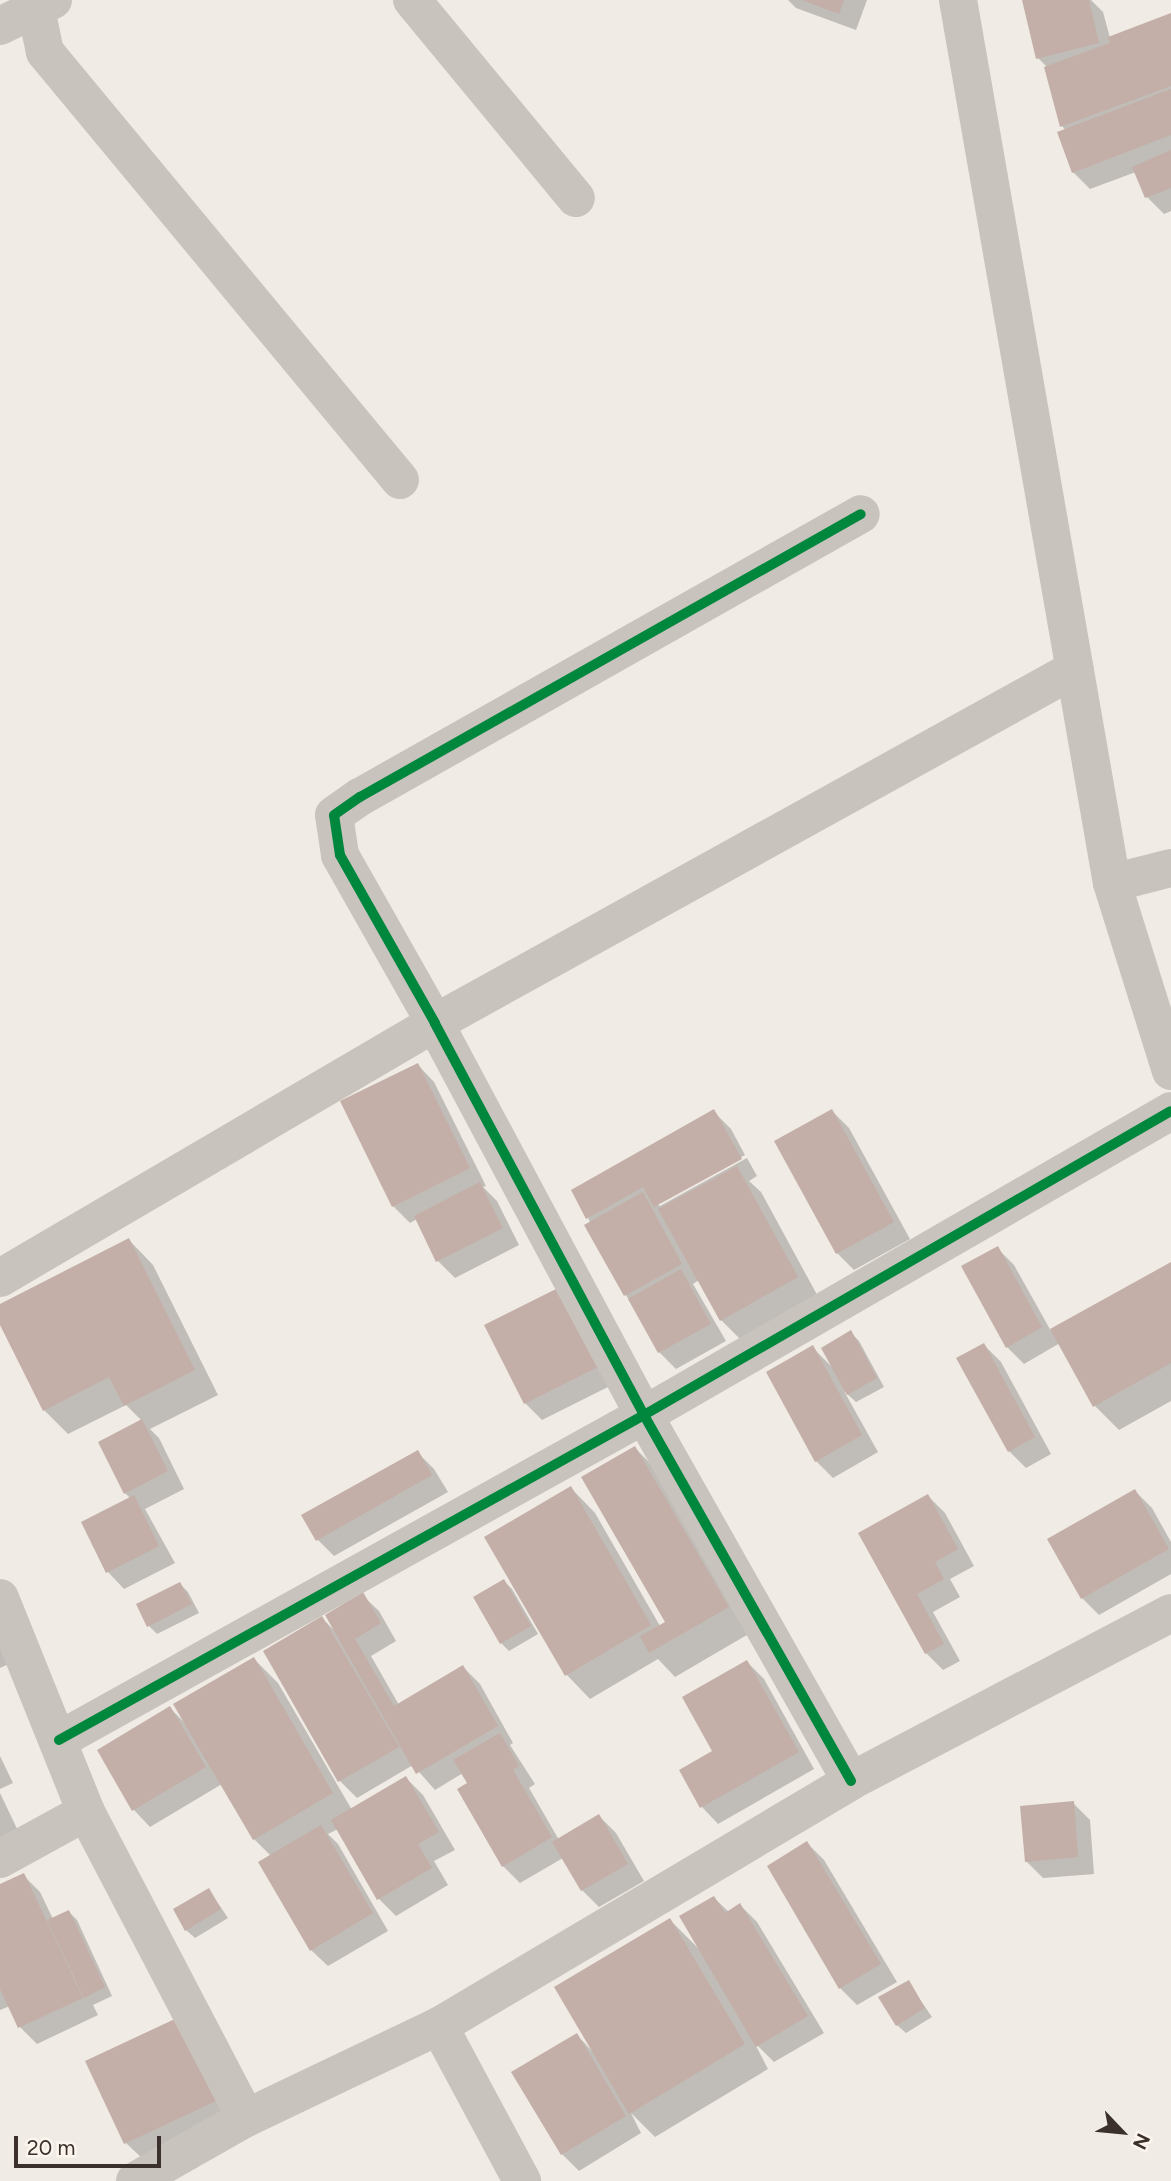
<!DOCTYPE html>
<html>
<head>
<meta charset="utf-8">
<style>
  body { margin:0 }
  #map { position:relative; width:1171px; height:2181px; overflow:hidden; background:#f0ebe5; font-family:Figtree,sans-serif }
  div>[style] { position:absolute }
  .shadow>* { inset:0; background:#0003 }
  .building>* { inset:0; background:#c3afa7 }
  .street>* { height:38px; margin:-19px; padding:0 19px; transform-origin:19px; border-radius:19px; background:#c9c3be }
  .cycleway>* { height:10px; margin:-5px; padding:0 5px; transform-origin:5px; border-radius:5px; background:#00873e }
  span { translate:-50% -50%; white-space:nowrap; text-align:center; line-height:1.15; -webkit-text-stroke:7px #fbf5ee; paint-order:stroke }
  .north { position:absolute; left:1087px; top:2097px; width:70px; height:70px; -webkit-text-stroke:5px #fbf5ee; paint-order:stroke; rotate:116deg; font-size:19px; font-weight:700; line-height:28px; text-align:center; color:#3b302b }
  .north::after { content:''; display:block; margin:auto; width:24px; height:32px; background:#3b302b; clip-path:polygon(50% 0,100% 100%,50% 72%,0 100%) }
  .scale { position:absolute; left:14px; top:2136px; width:147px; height:32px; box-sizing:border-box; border:4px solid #3b302b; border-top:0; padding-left:9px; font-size:21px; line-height:24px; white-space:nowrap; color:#3b302b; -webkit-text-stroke:5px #fbf5ee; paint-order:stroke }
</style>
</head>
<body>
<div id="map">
  <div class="shadow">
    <div style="clip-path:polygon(788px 0,867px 0,856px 30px,796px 8px)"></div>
    <div style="clip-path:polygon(1024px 0,1091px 0,1103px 12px,1110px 38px,1171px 15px,1171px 211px,1164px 214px,1147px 197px,1136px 172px,1090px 189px,1073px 172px,1066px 131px,1062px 126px,1048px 68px,1038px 58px)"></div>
    <div style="clip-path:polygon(418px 1065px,434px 1082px,486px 1186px,483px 1187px,497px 1201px,519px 1245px,455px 1278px,438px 1261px,417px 1219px,410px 1223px,393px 1206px)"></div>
    <div style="clip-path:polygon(832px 1111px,849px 1128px,910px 1239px,854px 1270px,837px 1253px)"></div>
    <div style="clip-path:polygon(714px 1112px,731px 1129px,745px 1155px,657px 1204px,660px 1206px,747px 1158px,757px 1176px,749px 1181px,761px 1192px,821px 1302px,745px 1344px,721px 1320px,699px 1280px,693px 1284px,726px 1341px,676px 1369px,659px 1352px,626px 1295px,588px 1218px)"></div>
    <div style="clip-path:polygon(129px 1240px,153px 1265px,218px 1395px,150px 1429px,159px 1438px,184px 1489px,145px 1509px,175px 1563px,124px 1589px,108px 1572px,131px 1499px,125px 1493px,142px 1421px,126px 1405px,68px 1434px,44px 1410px,0 1321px,0 1306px)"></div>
    <div style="clip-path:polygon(997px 1248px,1014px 1265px,1051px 1331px,1171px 1263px,1171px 1401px,1119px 1430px,1095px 1406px,1060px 1343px,1024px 1364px,1007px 1347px)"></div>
    <div style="clip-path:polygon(560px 1289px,616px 1383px,542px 1420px,525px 1403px)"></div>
    <div style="clip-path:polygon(851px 1333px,859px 1341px,884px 1387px,856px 1402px,844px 1391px,878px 1452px,833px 1478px,816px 1461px,813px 1348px,833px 1368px)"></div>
    <div style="clip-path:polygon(984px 1345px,1001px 1362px,1051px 1454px,1026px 1468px,1009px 1451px,958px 1359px)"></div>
    <div style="clip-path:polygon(635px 1448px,659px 1472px,752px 1632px,675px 1677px,658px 1659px,590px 1699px,566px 1674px,571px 1488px,595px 1513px,660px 1626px,667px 1622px)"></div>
    <div style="clip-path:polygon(417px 1452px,434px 1469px,448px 1492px,334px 1556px,317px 1539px)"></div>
    <div style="clip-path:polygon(1135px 1491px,1152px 1508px,1171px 1542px,1171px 1574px,1099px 1615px,1082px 1598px)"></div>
    <div style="clip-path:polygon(928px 1496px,945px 1513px,974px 1566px,950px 1579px,960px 1597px,933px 1612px,960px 1661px,943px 1670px,926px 1653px,860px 1534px)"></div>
    <div style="clip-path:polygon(504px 1581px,512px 1589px,538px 1634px,509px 1651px,501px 1643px)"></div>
    <div style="clip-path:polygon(180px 1584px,188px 1592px,199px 1613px,157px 1634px,149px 1626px)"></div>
    <div style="clip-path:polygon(362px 1595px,379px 1611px,396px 1641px,371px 1656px,399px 1705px,463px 1667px,480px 1684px,513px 1743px,510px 1745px,535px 1784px,529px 1788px,559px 1840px,599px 1816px,616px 1833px,644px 1881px,599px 1907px,582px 1890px,563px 1858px,520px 1883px,503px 1866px,463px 1773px,435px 1790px,413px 1765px,357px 1798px,340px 1781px,265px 1652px,322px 1618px,333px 1629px)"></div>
    <div style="clip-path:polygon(0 1606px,28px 1655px,0 1668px)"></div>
    <div style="clip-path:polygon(254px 1659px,278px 1683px,352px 1810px,406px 1778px,423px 1795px,455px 1850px,434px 1861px,448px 1885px,396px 1916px,379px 1899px,338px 1829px,328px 1834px,338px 1844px,388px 1931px,328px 1966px,311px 1950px,271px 1856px,254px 1839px,222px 1784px,150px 1827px,134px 1810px,99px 1750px,170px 1708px,184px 1722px)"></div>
    <div style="clip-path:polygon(747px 1662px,764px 1679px,814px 1769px,718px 1824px,702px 1807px,715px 1752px)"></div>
    <div style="clip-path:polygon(0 1756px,13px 1783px,0 1789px)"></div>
    <div style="clip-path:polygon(0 1793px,20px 1835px,0 1844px)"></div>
    <div style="clip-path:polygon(1073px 1803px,1090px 1820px,1094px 1874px,1043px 1878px,1026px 1861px)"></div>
    <div style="clip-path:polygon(807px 1843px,824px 1860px,897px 1982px,857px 2005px,840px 1988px)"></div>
    <div style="clip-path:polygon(23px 1875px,40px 1892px,53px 1919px,69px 1912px,77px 1920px,112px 1996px,93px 2005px,98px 2015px,37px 2044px,20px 2027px,10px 2006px,0 2010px,0 1886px)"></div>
    <div style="clip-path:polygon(209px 1890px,228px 1918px,195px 1938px,186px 1930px)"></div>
    <div style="clip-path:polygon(714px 1898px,729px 1912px,740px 1905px,757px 1922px,824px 2033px,774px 2062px,754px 2042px,768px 2069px,655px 2137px,631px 2113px,641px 2133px,579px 2171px,562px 2154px,577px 2035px,592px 2051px,670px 1920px,698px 1948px)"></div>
    <div style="clip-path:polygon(908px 1982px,932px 2017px,906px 2033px,897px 2025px)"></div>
    <div style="clip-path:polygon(176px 2020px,231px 2118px,143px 2159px,126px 2143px)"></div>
  </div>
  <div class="building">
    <div style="clip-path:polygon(802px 0,844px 0,839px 14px)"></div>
    <div style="clip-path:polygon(1022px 0,1089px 0,1099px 43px,1036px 59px)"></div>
    <div style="clip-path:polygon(1171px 13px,1171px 86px,1060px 127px,1044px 67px,1110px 43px,1108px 37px)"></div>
    <div style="clip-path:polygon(1171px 89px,1171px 135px,1072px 173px,1057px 132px)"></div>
    <div style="clip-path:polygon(1171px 150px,1171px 188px,1145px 198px,1132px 167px)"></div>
    <div style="clip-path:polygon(418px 1063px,470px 1168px,392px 1207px,340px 1101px)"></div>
    <div style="clip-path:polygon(714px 1109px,742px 1159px,654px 1207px,643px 1187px,586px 1219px,571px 1190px)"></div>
    <div style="clip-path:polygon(832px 1109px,894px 1222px,836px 1254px,774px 1141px)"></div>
    <div style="clip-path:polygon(737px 1166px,798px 1277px,720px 1321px,658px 1209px)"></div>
    <div style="clip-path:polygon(480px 1182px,503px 1228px,436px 1262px,414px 1216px)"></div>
    <div style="clip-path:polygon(643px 1192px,682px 1264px,624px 1296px,584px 1225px)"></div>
    <div style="clip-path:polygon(129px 1238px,195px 1370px,124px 1406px,109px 1377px,43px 1411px,0 1325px,0 1304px)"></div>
    <div style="clip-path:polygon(998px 1246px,1042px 1327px,1006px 1348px,961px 1266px)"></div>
    <div style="clip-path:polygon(1171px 1262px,1171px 1363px,1093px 1407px,1050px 1329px)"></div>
    <div style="clip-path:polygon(681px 1269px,711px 1324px,658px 1353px,628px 1299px)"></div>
    <div style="clip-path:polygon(560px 1287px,600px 1366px,524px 1404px,484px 1325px)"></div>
    <div style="clip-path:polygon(851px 1330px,877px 1378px,847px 1395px,821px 1348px)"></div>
    <div style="clip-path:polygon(984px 1343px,1035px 1437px,1008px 1452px,956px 1358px)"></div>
    <div style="clip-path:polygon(813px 1345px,862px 1435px,815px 1462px,766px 1372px)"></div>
    <div style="clip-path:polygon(142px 1419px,168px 1471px,124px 1494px,98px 1442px)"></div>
    <div style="clip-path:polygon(635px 1446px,729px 1607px,649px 1653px,640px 1636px,665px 1622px,581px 1477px)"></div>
    <div style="clip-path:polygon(418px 1450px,432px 1475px,316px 1541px,301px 1515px)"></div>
    <div style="clip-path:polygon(571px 1486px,651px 1625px,565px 1676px,484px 1537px)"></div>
    <div style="clip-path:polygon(1135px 1489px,1169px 1549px,1081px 1599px,1047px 1539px)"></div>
    <div style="clip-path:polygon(928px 1494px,958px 1549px,935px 1562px,944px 1579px,917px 1594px,944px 1644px,925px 1654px,858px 1533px)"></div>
    <div style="clip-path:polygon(134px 1495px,159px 1546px,106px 1573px,81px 1522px)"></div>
    <div style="clip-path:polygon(504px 1579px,531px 1626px,500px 1644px,473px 1597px)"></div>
    <div style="clip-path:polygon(180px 1582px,192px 1604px,147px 1627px,136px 1604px)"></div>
    <div style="clip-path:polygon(363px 1592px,381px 1623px,355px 1639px,394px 1706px,463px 1665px,498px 1726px,416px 1774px,325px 1615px)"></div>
    <div style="clip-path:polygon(322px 1616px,399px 1747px,338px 1782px,263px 1651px)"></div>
    <div style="clip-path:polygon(254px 1657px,333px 1793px,253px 1840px,173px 1704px)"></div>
    <div style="clip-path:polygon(747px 1660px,799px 1752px,700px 1808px,679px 1770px,712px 1751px,682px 1697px)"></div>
    <div style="clip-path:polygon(170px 1706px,206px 1767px,132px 1811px,97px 1750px)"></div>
    <div style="clip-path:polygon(500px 1733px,519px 1766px,513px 1770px,552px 1837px,502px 1867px,457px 1789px,467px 1783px,453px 1760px)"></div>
    <div style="clip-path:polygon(406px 1776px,439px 1832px,418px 1844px,432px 1868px,377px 1900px,331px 1820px)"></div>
    <div style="clip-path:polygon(1074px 1801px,1078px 1857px,1025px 1862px,1020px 1806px)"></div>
    <div style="clip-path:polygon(599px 1814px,628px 1864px,581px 1891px,552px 1842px)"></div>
    <div style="clip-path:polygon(321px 1825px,373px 1913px,310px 1951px,258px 1862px)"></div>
    <div style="clip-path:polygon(807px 1841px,881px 1964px,839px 1989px,767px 1866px)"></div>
    <div style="clip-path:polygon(24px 1873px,83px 1998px,18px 2028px,0 1989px,0 1884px)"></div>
    <div style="clip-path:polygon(209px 1888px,221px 1909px,185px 1931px,173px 1909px)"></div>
    <div style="clip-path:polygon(714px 1896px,725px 1913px,740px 1903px,808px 2016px,756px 2047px,679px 1916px)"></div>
    <div style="clip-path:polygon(69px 1910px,105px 1987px,84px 1998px,47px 1920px)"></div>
    <div style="clip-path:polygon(670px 1918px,745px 2044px,629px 2114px,554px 1987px)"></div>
    <div style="clip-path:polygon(909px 1980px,925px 2008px,896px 2026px,878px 1997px)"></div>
    <div style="clip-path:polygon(177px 2018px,216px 2101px,124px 2144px,85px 2061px)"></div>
    <div style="clip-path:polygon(577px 2033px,626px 2116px,561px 2155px,511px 2072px)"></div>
  </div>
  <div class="street">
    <div style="left:412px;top:0;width:257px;rotate:50.4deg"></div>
    <div style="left:958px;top:0;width:896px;rotate:80.11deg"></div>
    <div style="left:1112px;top:883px;width:197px;rotate:72.6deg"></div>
    <div style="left:36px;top:9px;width:44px;rotate:78.2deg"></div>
    <div style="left:45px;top:52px;width:556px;rotate:50.33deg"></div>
    <div style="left:0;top:26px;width:59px;rotate:-26.1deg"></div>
    <div style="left:1112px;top:883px;width:61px;rotate:-14.3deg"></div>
    <div style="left:0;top:1278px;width:504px;rotate:-30.38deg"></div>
    <div style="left:435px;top:1023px;width:731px;rotate:-28.95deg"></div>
    <div style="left:0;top:1598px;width:231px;rotate:68.1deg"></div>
    <div style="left:86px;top:1812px;width:345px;rotate:62.4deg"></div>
    <div style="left:59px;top:1740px;width:669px;rotate:-29.05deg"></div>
    <div style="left:644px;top:1415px;width:608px;rotate:-29.98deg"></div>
    <div style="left:851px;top:1781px;width:420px;rotate:-119.5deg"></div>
    <div style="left:644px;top:1415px;width:444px;rotate:-118.1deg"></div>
    <div style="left:435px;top:1023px;width:193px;rotate:-119.5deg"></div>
    <div style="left:340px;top:855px;width:40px;rotate:-98.5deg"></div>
    <div style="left:334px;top:815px;width:32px;rotate:-35deg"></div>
    <div style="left:360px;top:797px;width:575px;rotate:-29.46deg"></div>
    <div style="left:0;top:1859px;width:98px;rotate:-28.7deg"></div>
    <div style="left:439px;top:2026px;width:176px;rotate:61.8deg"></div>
    <div style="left:135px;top:2181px;width:128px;rotate:-29.6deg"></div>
    <div style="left:246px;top:2118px;width:214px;rotate:-25.5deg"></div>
    <div style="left:439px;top:2026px;width:479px;rotate:-30.7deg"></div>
    <div style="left:851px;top:1781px;width:361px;rotate:-27.7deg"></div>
  </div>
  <div class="cycleway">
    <div style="left:59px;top:1740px;width:669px;rotate:-29.05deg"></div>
    <div style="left:644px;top:1415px;width:608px;rotate:-29.98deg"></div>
    <div style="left:851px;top:1781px;width:420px;rotate:-119.5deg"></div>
    <div style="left:644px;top:1415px;width:444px;rotate:-118.1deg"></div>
    <div style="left:435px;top:1023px;width:193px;rotate:-119.5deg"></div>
    <div style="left:340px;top:855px;width:40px;rotate:-98.5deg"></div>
    <div style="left:334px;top:815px;width:32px;rotate:-35deg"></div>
    <div style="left:360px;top:797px;width:575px;rotate:-29.46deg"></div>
  </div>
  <div class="north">N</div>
  <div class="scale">20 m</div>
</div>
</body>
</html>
